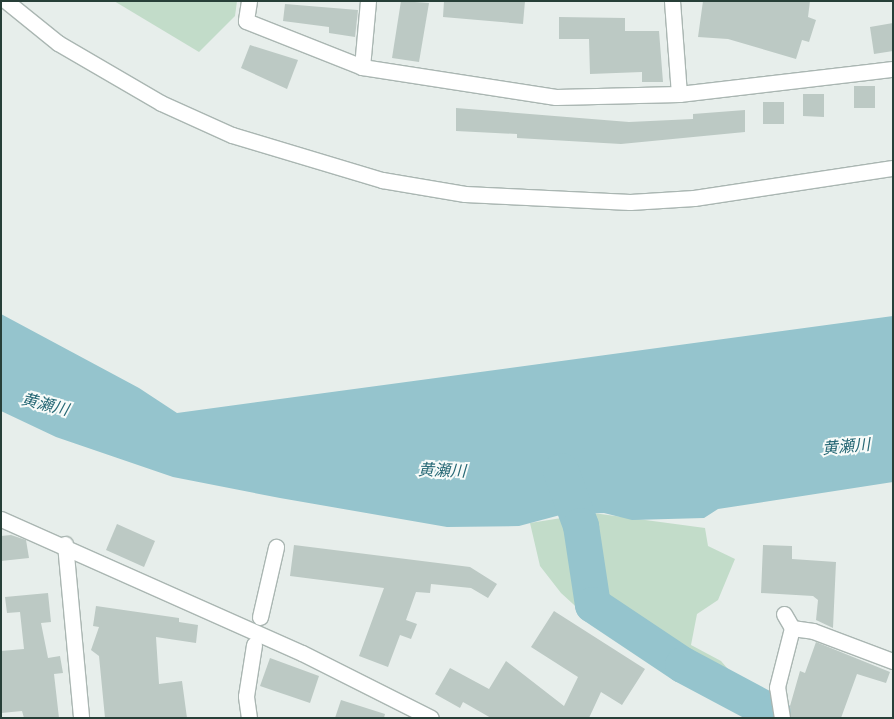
<!DOCTYPE html>
<html>
<head>
<meta charset="utf-8">
<style>
  body { margin:0 }
  #map { position:relative; width:894px; height:719px; overflow:hidden; background:#e7eeeb; font-family:"Nunito Sans","Noto Sans JP",sans-serif }
  div>[style] { position:absolute }
  .green>* { inset:0; background:#c2dcc9 }
  .water>* { inset:0; background:#95c4cd }
  .river>* { height:36px; margin:-18px; padding:0 18px; transform-origin:18px; border-radius:18px; background:#95c4cd }
  .building>* { inset:0; background:#bcc9c4 }
  .roads { filter:drop-shadow(1px 0 #aab6b2) drop-shadow(-1px 0 #aab6b2) drop-shadow(0 1px #aab6b2) drop-shadow(0 -1px #aab6b2) }
  .minor>* { height:15px; margin:-7.5px; padding:0 7.5px; transform-origin:7.5px; border-radius:7.5px; background:#fff }
  span { translate:-50% -50%; white-space:nowrap; text-align:center; line-height:1.15; -webkit-text-stroke:4px #f7fbf9; paint-order:stroke }
  .water-label { font-size:16px; color:#266875; font-style:italic }
  .frame { position:absolute; inset:0; border:2px solid #273f38; pointer-events:none }
</style>
</head>
<body>
<div id="map">
  <div class="green">
    <div style="clip-path:polygon(114px 1px,237px 1px,235px 16px,199px 52px)"></div>
    <div style="clip-path:polygon(593px 513px,705px 528px,708px 546px,735px 559px,718px 600px,697px 614px,691px 645px,721px 661px,747px 691px,759px 706px,755px 718px,689px 683px,584px 614px,561px 593px,540px 566px,530px 523px)"></div>
  </div>
  <div class="water">
    <div style="clip-path:polygon(1px 314px,139px 388px,177px 413px,893px 316px,893px 482px,718px 509px,704px 518px,632px 520px,604px 513px,564px 514px,519px 526px,447px 527px,280px 498px,173px 477px,56px 437px,1px 411px)"></div>
  </div>
  <div class="river">
    <div style="left:561px;top:471px;width:59px;rotate:70deg"></div>
    <div style="left:581px;top:526px;width:80px;rotate:81.4deg"></div>
    <div style="left:593px;top:605px;width:108px;rotate:33.7deg"></div>
    <div style="left:683px;top:665px;width:102px;rotate:28.1deg"></div>
    <div style="left:773px;top:713px;width:5px;rotate:68deg"></div>
  </div>
  <div class="building">
    <div style="clip-path:polygon(401px 1px,429px 3px,419px 62px,392px 58px)"></div>
    <div style="clip-path:polygon(444px 1px,525px 1px,523px 24px,443px 17px)"></div>
    <div style="clip-path:polygon(703px 1px,810px 1px,808px 17px,816px 20px,809px 42px,802px 40px,796px 59px,728px 39px,698px 37px)"></div>
    <div style="clip-path:polygon(285px 4px,358px 10px,355px 37px,329px 33px,329px 27px,283px 21px)"></div>
    <div style="clip-path:polygon(559px 17px,625px 18px,625px 31px,659px 31px,663px 82px,642px 82px,642px 72px,590px 74px,589px 39px,559px 39px)"></div>
    <div style="clip-path:polygon(893px 23px,893px 51px,874px 54px,870px 27px)"></div>
    <div style="clip-path:polygon(250px 45px,298px 60px,287px 89px,241px 68px)"></div>
    <div style="clip-path:polygon(854px 86px,875px 86px,875px 108px,854px 108px)"></div>
    <div style="clip-path:polygon(803px 94px,824px 94px,824px 117px,803px 116px)"></div>
    <div style="clip-path:polygon(763px 102px,784px 102px,784px 124px,763px 124px)"></div>
    <div style="clip-path:polygon(456px 108px,629px 122px,693px 119px,693px 114px,745px 110px,745px 132px,621px 144px,517px 138px,517px 134px,456px 131px)"></div>
    <div style="clip-path:polygon(117px 524px,155px 541px,144px 567px,106px 550px)"></div>
    <div style="clip-path:polygon(11px 535px,26px 540px,29px 558px,1px 561px,1px 536px)"></div>
    <div style="clip-path:polygon(294px 545px,470px 567px,497px 584px,488px 598px,471px 588px,431px 584px,430px 593px,416px 592px,406px 620px,417px 624px,411px 639px,400px 635px,388px 667px,359px 656px,384px 588px,290px 576px)"></div>
    <div style="clip-path:polygon(763px 545px,792px 546px,792px 559px,836px 562px,833px 628px,816px 620px,818px 600px,813px 596px,761px 593px)"></div>
    <div style="clip-path:polygon(48px 593px,51px 622px,41px 623px,48px 658px,60px 656px,63px 673px,54px 674px,59px 718px,24px 718px,22px 711px,1px 713px,1px 651px,24px 649px,20px 612px,7px 613px,5px 597px)"></div>
    <div style="clip-path:polygon(96px 606px,179px 618px,179px 622px,198px 625px,196px 643px,156px 637px,159px 684px,182px 681px,187px 718px,105px 718px,99px 656px,91px 650px,99px 627px,93px 626px)"></div>
    <div style="clip-path:polygon(554px 611px,645px 669px,622px 705px,601px 692px,589px 718px,491px 718px,463px 702px,460px 708px,435px 694px,450px 668px,489px 689px,506px 661px,564px 706px,578px 677px,531px 647px)"></div>
    <div style="clip-path:polygon(816px 642px,890px 672px,886px 683px,857px 674px,841px 718px,791px 718px,790px 706px,800px 671px,805px 673px)"></div>
    <div style="clip-path:polygon(270px 658px,319px 676px,310px 703px,260px 686px)"></div>
    <div style="clip-path:polygon(341px 700px,385px 714px,384px 718px,335px 718px)"></div>
  </div>
  <div class="roads">
    <div class="minor">
      <div style="left:6px;top:1px;width:67px;rotate:38.9deg"></div>
      <div style="left:58px;top:43px;width:119px;rotate:30.2deg"></div>
      <div style="left:161px;top:103px;width:78px;rotate:24.3deg"></div>
      <div style="left:232px;top:135px;width:157px;rotate:16.7deg"></div>
      <div style="left:382px;top:180px;width:84px;rotate:9.6deg"></div>
      <div style="left:465px;top:194px;width:165px;rotate:2.8deg"></div>
      <div style="left:630px;top:202px;width:64px;rotate:-3.6deg"></div>
      <div style="left:694px;top:198px;width:201px;rotate:-8.6deg"></div>
      <div style="left:249px;top:1px;width:20px;rotate:99deg"></div>
      <div style="left:246px;top:21px;width:125px;rotate:21.6deg"></div>
      <div style="left:362px;top:67px;width:196px;rotate:8.8deg"></div>
      <div style="left:556px;top:97px;width:123px;rotate:-1.4deg"></div>
      <div style="left:679px;top:94px;width:215px;rotate:-6.7deg"></div>
      <div style="left:672px;top:1px;width:93px;rotate:85.7deg"></div>
      <div style="left:362px;top:67px;width:66px;rotate:-84.8deg"></div>
      <div style="left:1px;top:519px;width:329px;rotate:24deg"></div>
      <div style="left:302px;top:653px;width:144px;rotate:26.7deg"></div>
      <div style="left:65px;top:544px;width:175px;rotate:84.7deg"></div>
      <div style="left:784px;top:614px;width:16px;rotate:60deg"></div>
      <div style="left:792px;top:628px;width:21px;rotate:8deg"></div>
      <div style="left:813px;top:631px;width:85px;rotate:20.6deg"></div>
      <div style="left:260px;top:617px;width:72px;rotate:-77.1deg"></div>
      <div style="left:249px;top:718px;width:22px;rotate:-98deg"></div>
      <div style="left:246px;top:696px;width:52px;rotate:-81.1deg"></div>
      <div style="left:782px;top:718px;width:31px;rotate:-99deg"></div>
      <div style="left:777px;top:687px;width:61px;rotate:-75.7deg"></div>
    </div>
  </div>
  <div class="water-label">
    <span style="left:45px;top:405px;rotate:14deg">黄瀬川</span>
    <span style="left:846px;top:447px;rotate:-5deg">黄瀬川</span>
    <span style="left:442px;top:471px;rotate:2deg">黄瀬川</span>
  </div>
  <div class="frame"></div>
</div>
</body>
</html>
